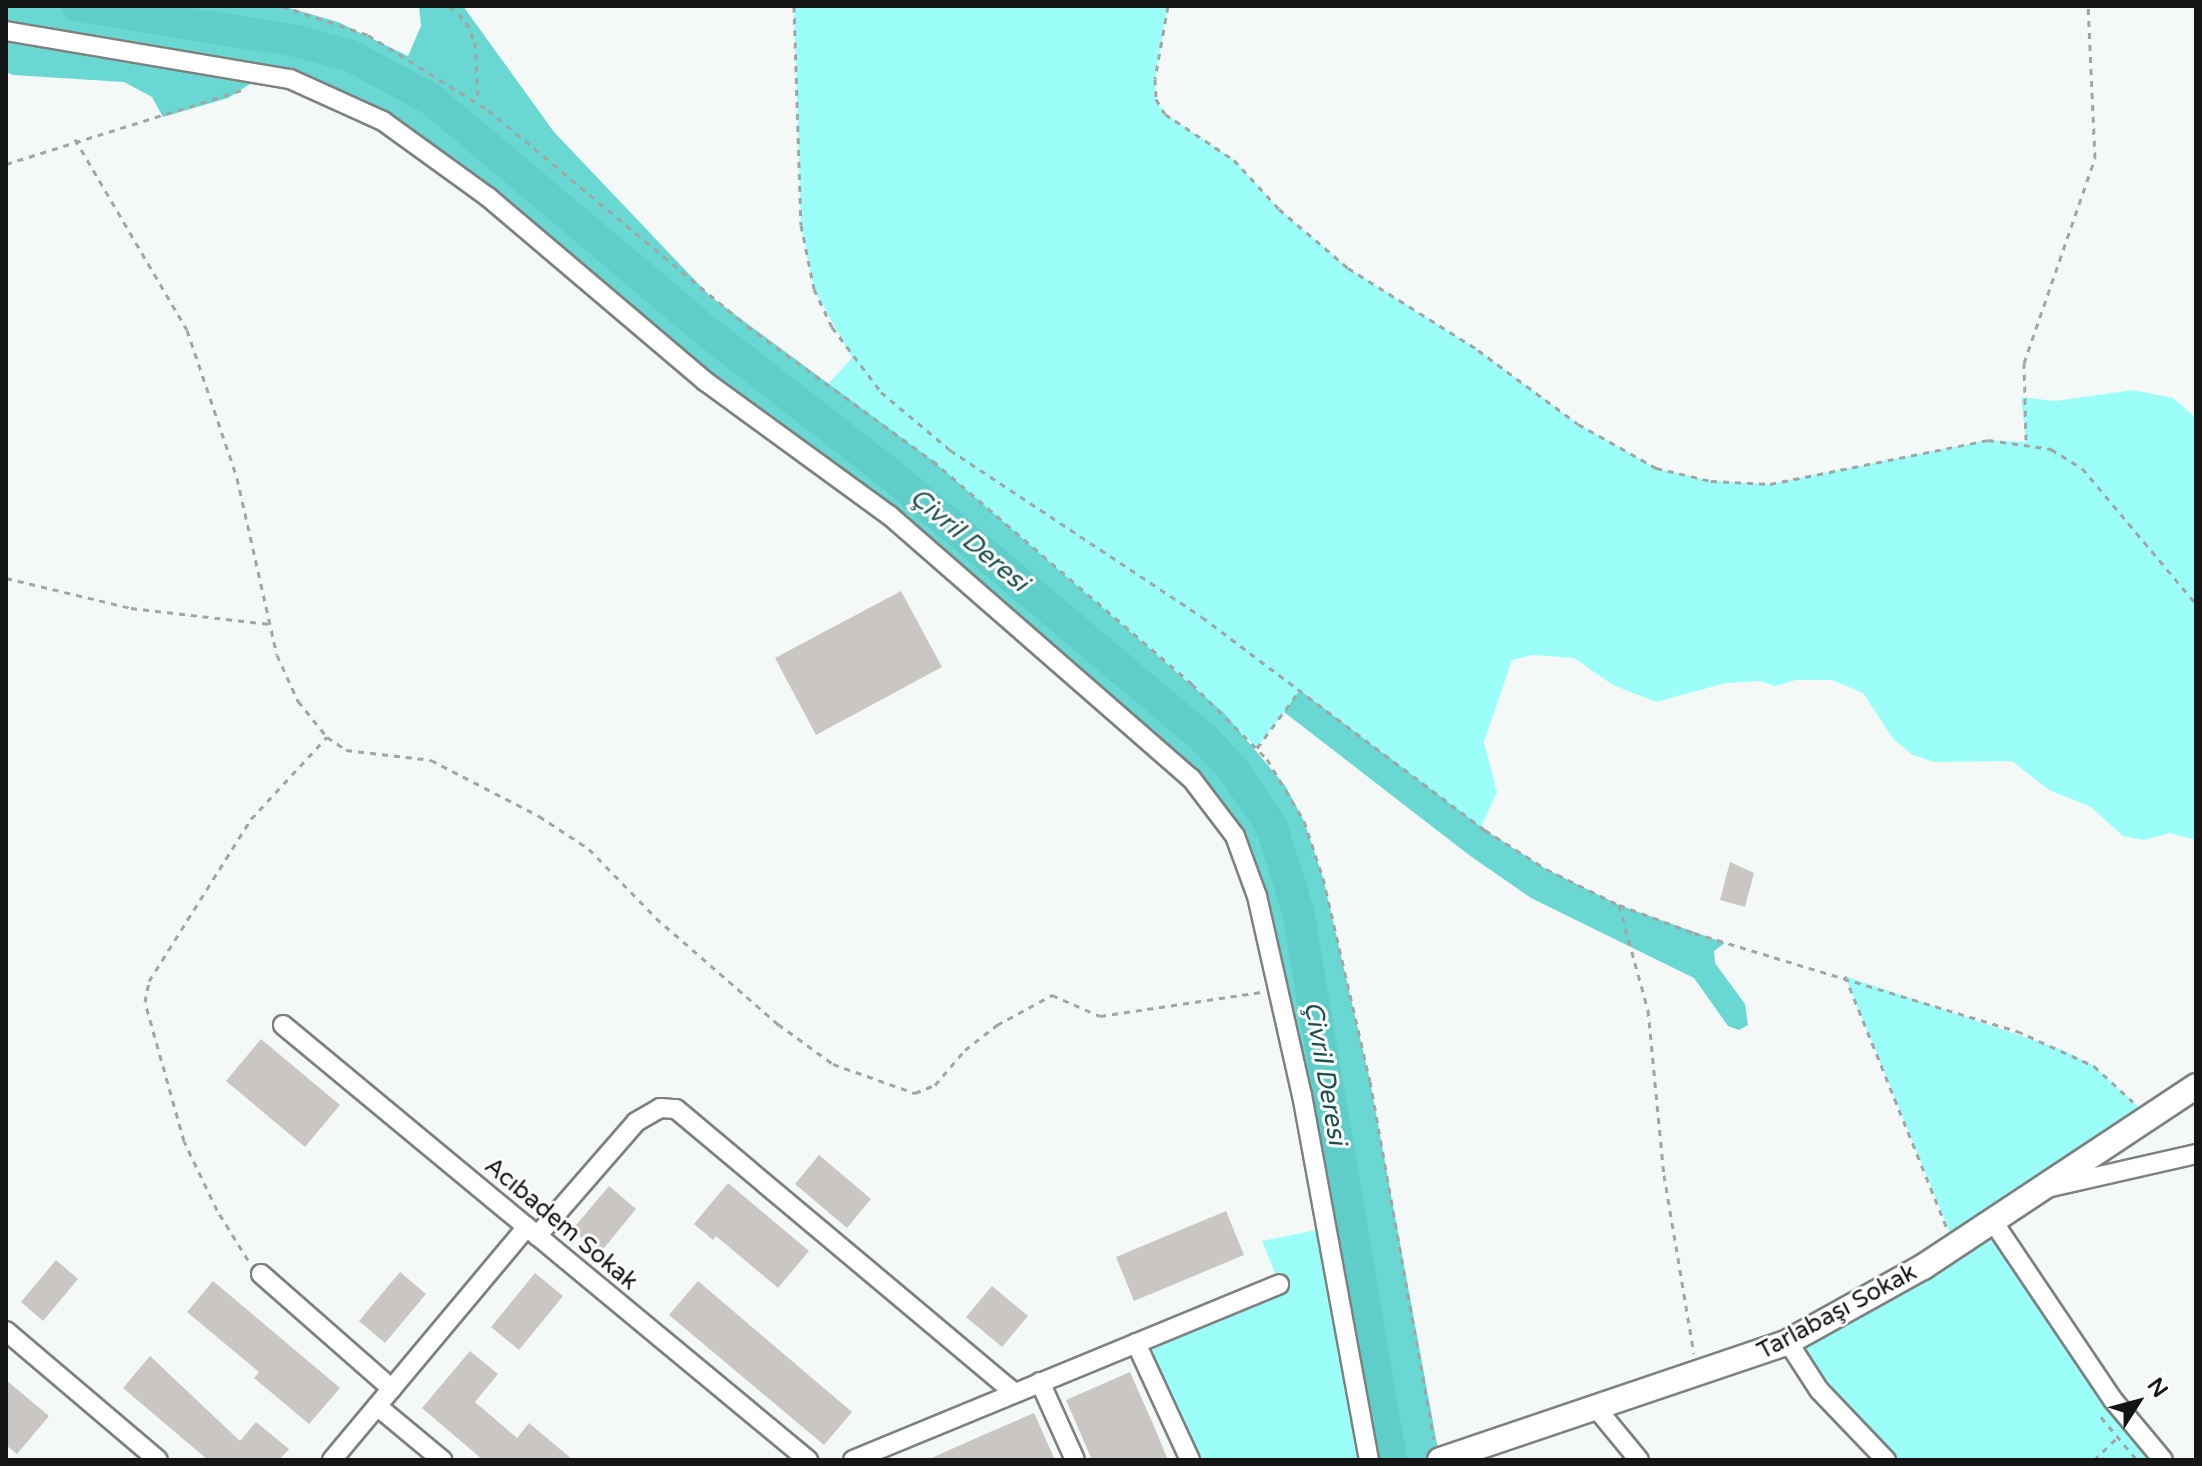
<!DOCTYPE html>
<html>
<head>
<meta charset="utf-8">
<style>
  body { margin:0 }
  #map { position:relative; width:2202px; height:1466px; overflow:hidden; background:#f4f9f8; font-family:"Varela Round",sans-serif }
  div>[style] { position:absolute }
  .green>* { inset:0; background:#9bfef9 }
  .forest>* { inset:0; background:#69d8d3 }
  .river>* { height:32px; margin:-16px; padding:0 16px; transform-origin:16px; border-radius:16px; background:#5fcec9 }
  .building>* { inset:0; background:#cac6c4 }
  .path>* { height:3px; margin-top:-1.5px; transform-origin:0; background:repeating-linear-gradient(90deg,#a1a5a4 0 6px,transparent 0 12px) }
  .roads { filter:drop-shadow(2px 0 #7d8180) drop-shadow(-2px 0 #7d8180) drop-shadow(0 2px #7d8180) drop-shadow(0 -2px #7d8180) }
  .minor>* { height:18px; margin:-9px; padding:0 9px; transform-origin:9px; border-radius:9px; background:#fff }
  .tertiary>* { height:24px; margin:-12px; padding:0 12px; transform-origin:12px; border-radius:12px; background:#fff }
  span { translate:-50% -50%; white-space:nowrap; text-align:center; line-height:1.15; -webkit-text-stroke:6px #fff; paint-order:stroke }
  .street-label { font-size:24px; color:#131414 }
  .water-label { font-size:26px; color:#1f504e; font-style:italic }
  .frame { position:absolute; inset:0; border:8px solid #131414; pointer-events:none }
  .north { position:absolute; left:2098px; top:1362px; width:80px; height:80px; -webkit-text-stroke:6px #fff; paint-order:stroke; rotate:54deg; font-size:22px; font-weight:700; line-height:32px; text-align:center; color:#131414 }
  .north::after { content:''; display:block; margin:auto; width:28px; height:36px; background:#131414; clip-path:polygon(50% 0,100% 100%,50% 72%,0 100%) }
</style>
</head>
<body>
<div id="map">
  <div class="green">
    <div style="clip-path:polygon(794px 6px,1168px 6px,1155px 79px,1156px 99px,1165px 114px,1234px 160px,1279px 209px,1348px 268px,1478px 350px,1578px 424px,1656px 468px,1711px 481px,1770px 484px,1988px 440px,2026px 442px,2021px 397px,2054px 401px,2133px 390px,2173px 398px,2196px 418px,2196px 840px,2170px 833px,2144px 840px,2123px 836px,2091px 807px,2049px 790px,2012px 761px,1934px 762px,1913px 755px,1894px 740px,1863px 693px,1832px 680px,1796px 680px,1775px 686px,1760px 681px,1726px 683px,1656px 702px,1613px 685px,1574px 658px,1533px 655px,1512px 660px,1484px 742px,1497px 792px,1481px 827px,1301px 690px,1257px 748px,1192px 684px,828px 384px,852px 358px,814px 289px,801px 225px)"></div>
    <div style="clip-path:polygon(1845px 976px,2063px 1050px,2094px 1066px,2146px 1114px,1992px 1220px,2163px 1460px,1886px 1460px,1788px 1342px,1955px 1245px)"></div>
    <div style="clip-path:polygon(1326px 1228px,1369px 1460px,1190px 1460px,1136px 1343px,1279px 1283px,1262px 1241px)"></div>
  </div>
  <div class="forest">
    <div style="clip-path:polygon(6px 6px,282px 6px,338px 22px,408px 56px,421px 26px,419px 6px,463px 6px,554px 132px,710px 296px,933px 461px,1225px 714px,1286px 787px,1304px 821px,1323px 878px,1370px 1081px,1440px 1460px,1369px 1460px,1302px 1095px,1241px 848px,1147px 736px,414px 141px,258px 71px,250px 84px,228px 98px,163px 117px,152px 97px,124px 82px,13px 75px,6px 72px)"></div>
    <div style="clip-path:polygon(1300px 690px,1485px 830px,1546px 869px,1619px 905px,1725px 943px,1714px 951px,1715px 963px,1745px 1004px,1748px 1025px,1739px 1030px,1728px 1026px,1694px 978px,1531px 898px,1469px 855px,1284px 712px)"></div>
  </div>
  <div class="river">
    <div style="left:78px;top:6px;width:221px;rotate:9.1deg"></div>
    <div style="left:296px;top:41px;width:57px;rotate:15.3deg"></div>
    <div style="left:351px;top:56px;width:92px;rotate:28.5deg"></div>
    <div style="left:432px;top:100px;width:362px;rotate:40.1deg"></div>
    <div style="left:709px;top:333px;width:222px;rotate:37.9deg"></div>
    <div style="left:884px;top:469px;width:417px;rotate:40.1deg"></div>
    <div style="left:1203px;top:738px;width:42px;rotate:46deg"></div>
    <div style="left:1232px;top:768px;width:69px;rotate:55.6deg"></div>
    <div style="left:1271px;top:825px;width:90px;rotate:72.6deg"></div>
    <div style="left:1298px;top:911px;width:557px;rotate:80.39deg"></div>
  </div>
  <div class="building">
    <div style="clip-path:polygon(901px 591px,942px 667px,816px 735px,775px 658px)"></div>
    <div style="clip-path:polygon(1730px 862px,1754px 873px,1745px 907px,1720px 900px)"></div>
    <div style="clip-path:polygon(261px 1039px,340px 1105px,305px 1147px,226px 1081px)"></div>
    <div style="clip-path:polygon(819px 1155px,871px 1199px,847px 1228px,795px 1184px)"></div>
    <div style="clip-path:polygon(728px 1183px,809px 1251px,778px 1288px,716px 1236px,713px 1240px,694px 1224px)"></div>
    <div style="clip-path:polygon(609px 1186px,636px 1209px,600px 1253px,572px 1230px)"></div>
    <div style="clip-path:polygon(1226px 1211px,1244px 1255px,1134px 1301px,1116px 1257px)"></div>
    <div style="clip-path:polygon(56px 1260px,78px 1279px,43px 1321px,21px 1302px)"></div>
    <div style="clip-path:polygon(400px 1272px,426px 1294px,385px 1343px,359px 1321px)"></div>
    <div style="clip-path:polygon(535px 1273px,563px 1296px,519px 1350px,491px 1327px)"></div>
    <div style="clip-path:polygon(213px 1281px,340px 1388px,309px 1424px,254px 1378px,259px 1372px,187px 1312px)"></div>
    <div style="clip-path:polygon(698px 1281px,852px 1412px,824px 1445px,669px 1315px)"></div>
    <div style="clip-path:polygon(992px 1286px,1028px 1316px,1002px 1347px,966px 1317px)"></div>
    <div style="clip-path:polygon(470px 1351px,498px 1374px,475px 1402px,517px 1438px,529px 1423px,573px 1460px,483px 1460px,422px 1408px)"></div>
    <div style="clip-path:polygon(150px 1356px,240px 1441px,256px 1422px,289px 1449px,279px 1460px,208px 1460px,123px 1388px)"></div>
    <div style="clip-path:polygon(1130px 1372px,1153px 1424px,1168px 1460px,1092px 1460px,1066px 1400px)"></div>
    <div style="clip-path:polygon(6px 1380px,49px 1416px,17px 1454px,6px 1445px)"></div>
    <div style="clip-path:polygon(1034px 1413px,1055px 1460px,927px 1460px,974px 1439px)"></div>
  </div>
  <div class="path">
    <div style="left:282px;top:6px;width:91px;rotate:18.6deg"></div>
    <div style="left:368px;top:35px;width:142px;rotate:32deg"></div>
    <div style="left:488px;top:110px;width:337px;rotate:39.8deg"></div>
    <div style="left:747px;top:326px;width:230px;rotate:36deg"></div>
    <div style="left:933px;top:461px;width:342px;rotate:40.7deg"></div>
    <div style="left:1192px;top:684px;width:106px;rotate:45deg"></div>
    <div style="left:1267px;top:759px;width:72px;rotate:59.2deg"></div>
    <div style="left:1304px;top:821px;width:60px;rotate:71.6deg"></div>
    <div style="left:1323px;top:878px;width:208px;rotate:77deg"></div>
    <div style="left:1370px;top:1081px;width:364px;rotate:79.9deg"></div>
    <div style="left:450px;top:6px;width:23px;rotate:45deg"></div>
    <div style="left:466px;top:22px;width:22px;rotate:66deg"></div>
    <div style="left:475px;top:42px;width:59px;rotate:87.1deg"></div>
    <div style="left:794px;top:6px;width:219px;rotate:88.2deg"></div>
    <div style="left:801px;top:225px;width:65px;rotate:78.5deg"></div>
    <div style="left:814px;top:289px;width:42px;rotate:64.7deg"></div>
    <div style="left:832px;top:327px;width:81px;rotate:53deg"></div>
    <div style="left:881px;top:392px;width:90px;rotate:40deg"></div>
    <div style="left:950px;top:450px;width:302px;rotate:33.5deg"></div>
    <div style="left:1202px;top:617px;width:354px;rotate:37deg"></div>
    <div style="left:1485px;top:830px;width:72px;rotate:32.6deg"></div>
    <div style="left:1546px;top:869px;width:81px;rotate:26.3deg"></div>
    <div style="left:1619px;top:905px;width:80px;rotate:20.5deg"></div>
    <div style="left:1694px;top:933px;width:338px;rotate:16.9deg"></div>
    <div style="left:2017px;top:1031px;width:85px;rotate:24.4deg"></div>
    <div style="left:2094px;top:1066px;width:53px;rotate:42.7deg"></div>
    <div style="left:1168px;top:6px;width:74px;rotate:100.1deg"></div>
    <div style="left:1155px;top:79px;width:20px;rotate:87deg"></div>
    <div style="left:1156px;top:99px;width:17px;rotate:59deg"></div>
    <div style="left:1165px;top:114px;width:83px;rotate:33.7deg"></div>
    <div style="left:1234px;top:160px;width:67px;rotate:47.4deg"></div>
    <div style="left:1279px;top:209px;width:91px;rotate:40.5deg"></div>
    <div style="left:1348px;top:268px;width:154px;rotate:32.2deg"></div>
    <div style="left:1478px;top:350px;width:124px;rotate:36.5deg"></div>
    <div style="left:1578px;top:424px;width:90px;rotate:29.4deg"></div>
    <div style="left:1656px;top:468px;width:57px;rotate:13.3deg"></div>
    <div style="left:1711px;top:481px;width:59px;rotate:2.9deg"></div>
    <div style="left:1770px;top:484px;width:222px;rotate:-11.4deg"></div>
    <div style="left:1988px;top:440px;width:64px;rotate:8.1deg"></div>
    <div style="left:2051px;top:449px;width:36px;rotate:32deg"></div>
    <div style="left:2082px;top:468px;width:177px;rotate:50deg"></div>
    <div style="left:75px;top:139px;width:221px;rotate:59.6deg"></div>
    <div style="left:187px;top:330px;width:156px;rotate:71.3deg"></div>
    <div style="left:237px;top:478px;width:181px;rotate:77.3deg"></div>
    <div style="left:277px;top:655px;width:51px;rotate:65.5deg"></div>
    <div style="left:298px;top:701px;width:46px;rotate:51.1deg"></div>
    <div style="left:327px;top:737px;width:23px;rotate:34deg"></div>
    <div style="left:346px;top:750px;width:86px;rotate:6.7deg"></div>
    <div style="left:431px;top:760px;width:122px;rotate:27.4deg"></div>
    <div style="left:539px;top:816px;width:60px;rotate:33.4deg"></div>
    <div style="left:589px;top:849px;width:96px;rotate:45.8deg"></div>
    <div style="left:656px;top:918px;width:162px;rotate:41deg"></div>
    <div style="left:778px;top:1024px;width:68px;rotate:36deg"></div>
    <div style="left:833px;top:1064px;width:87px;rotate:19.5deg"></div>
    <div style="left:915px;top:1093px;width:22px;rotate:-22deg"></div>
    <div style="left:935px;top:1085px;width:46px;rotate:-49.4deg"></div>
    <div style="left:965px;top:1050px;width:41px;rotate:-38deg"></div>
    <div style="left:997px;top:1025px;width:63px;rotate:-28.6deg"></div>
    <div style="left:1052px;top:995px;width:52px;rotate:23.6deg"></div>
    <div style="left:1100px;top:1016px;width:163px;rotate:-8.5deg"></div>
    <div style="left:6px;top:164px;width:247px;rotate:-17.4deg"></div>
    <div style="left:2026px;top:440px;width:77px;rotate:-91.5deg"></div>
    <div style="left:2024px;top:363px;width:217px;rotate:-70.9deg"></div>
    <div style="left:2095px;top:158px;width:152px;rotate:-92.6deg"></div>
    <div style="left:6px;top:578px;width:129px;rotate:13.5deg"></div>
    <div style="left:131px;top:608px;width:140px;rotate:6.6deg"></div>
    <div style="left:1257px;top:748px;width:72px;rotate:-53.4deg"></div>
    <div style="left:1619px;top:905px;width:109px;rotate:74.6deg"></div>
    <div style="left:1648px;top:1010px;width:166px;rotate:84.5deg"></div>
    <div style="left:1664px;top:1175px;width:181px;rotate:80.5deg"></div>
    <div style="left:1845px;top:976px;width:272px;rotate:68deg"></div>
    <div style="left:248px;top:1260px;width:59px;rotate:-121.8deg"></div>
    <div style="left:217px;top:1210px;width:76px;rotate:-115.6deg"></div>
    <div style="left:184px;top:1141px;width:144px;rotate:-105.7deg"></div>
    <div style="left:145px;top:1002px;width:21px;rotate:-79deg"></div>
    <div style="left:149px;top:981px;width:191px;rotate:-57.8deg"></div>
    <div style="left:251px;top:819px;width:112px;rotate:-47.2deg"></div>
    <div style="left:2101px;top:1417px;width:56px;rotate:50.1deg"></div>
    <div style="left:2094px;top:1460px;width:33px;rotate:-44deg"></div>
  </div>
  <div class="roads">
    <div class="minor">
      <div style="left:6px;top:31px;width:288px;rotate:9.6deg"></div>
      <div style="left:290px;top:79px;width:102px;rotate:24.3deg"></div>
      <div style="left:383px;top:121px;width:130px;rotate:35.9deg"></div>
      <div style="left:488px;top:197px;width:285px;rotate:40.3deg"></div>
      <div style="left:705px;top:381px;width:228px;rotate:36.1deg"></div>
      <div style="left:889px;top:515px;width:400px;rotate:41.1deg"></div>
      <div style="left:1191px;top:778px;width:73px;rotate:52.8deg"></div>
      <div style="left:1235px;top:836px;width:64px;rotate:69.9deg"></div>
      <div style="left:1257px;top:896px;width:204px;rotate:77.3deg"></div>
      <div style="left:1302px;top:1095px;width:371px;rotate:79.6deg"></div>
      <div style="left:283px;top:1025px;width:682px;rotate:39.64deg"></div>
      <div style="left:2051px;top:1187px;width:149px;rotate:-12.8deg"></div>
      <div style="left:1992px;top:1220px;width:217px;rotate:56.1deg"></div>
      <div style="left:2113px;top:1400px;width:78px;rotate:50.2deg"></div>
      <div style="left:537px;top:1236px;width:151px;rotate:-49deg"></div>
      <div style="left:636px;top:1122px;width:28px;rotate:-30deg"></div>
      <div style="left:660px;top:1108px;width:16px;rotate:4deg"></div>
      <div style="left:676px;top:1109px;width:441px;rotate:40deg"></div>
      <div style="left:261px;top:1274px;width:174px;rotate:41.3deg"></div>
      <div style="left:6px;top:1331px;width:199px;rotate:40.3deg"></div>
      <div style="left:1788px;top:1342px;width:57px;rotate:57.1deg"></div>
      <div style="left:1819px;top:1390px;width:97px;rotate:46.3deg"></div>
      <div style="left:1136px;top:1343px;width:129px;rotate:65.2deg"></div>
      <div style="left:1040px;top:1382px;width:85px;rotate:65.8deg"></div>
      <div style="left:377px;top:1406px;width:85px;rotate:39.7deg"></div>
      <div style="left:1597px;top:1409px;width:66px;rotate:50.5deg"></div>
      <div style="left:332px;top:1460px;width:304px;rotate:-50.1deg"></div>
      <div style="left:853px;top:1460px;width:461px;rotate:-22.4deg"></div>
    </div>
    <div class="tertiary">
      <div style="left:1440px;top:1460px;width:367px;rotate:-18.7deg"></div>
      <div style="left:1788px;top:1342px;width:154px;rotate:-29.1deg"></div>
      <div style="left:1923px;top:1267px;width:328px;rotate:-33.5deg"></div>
    </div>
  </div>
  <div class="street-label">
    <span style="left:561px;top:1224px;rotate:40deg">Acıbadem Sokak</span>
    <span style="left:1837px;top:1312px;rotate:-28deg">Tarlabaşı Sokak</span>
  </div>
  <div class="water-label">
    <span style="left:969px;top:540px;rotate:40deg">Çivril Deresi</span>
    <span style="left:1325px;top:1073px;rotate:80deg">Çivril Deresi</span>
  </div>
  <div class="frame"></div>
  <div class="north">N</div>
</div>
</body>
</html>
